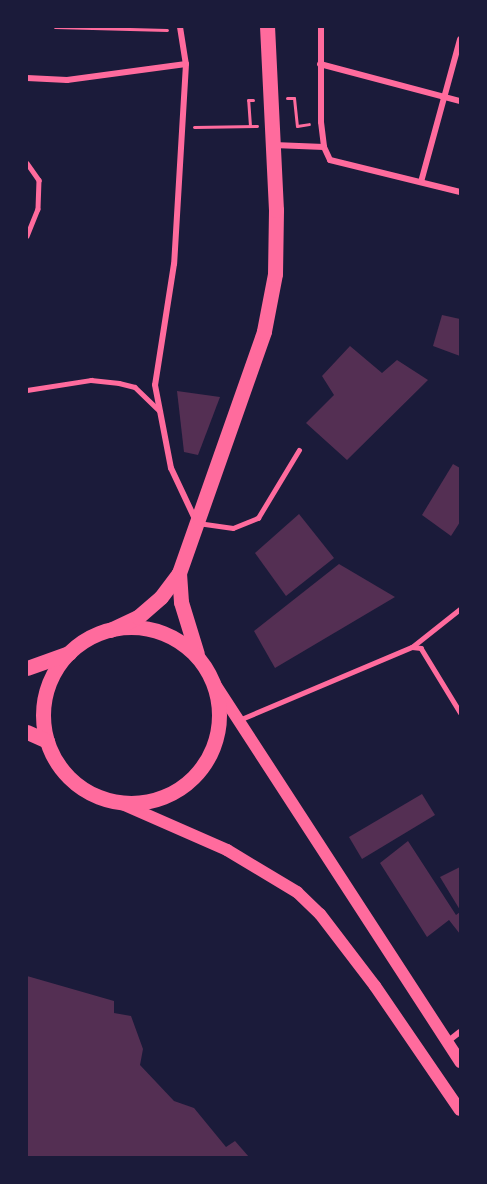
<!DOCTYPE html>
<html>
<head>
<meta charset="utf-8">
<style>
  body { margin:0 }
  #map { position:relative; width:487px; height:1184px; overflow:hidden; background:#1b1b3a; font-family:"IBM Plex Sans",sans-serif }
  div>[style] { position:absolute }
  .building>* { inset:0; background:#542f53 }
  .path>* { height:3px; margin:-1.5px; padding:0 1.5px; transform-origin:1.5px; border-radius:1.5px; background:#ff6b9d }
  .service>* { height:4.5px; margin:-2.25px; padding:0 2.25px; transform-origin:2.25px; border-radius:2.25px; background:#ff6b9d }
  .minor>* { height:6px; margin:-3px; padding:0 3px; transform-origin:3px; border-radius:3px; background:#ff6b9d }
  .secondary>* { height:12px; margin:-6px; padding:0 6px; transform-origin:6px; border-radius:6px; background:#ff6b9d }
  .primary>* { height:15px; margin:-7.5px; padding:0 7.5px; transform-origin:7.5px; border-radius:7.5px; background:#ff6b9d }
  .primary>.ring { margin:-7.5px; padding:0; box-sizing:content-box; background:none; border:15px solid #ff6b9d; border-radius:50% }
  span { translate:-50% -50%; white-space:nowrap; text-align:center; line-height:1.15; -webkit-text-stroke:5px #1b1b3a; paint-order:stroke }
  .frame { position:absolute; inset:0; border:28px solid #1b1b3a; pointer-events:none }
</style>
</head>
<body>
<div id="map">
  <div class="building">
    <div style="clip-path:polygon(442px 315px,460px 319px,460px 356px,433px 346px)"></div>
    <div style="clip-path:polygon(350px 346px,382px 373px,397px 360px,428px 380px,347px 460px,306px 423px,334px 395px,322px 376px)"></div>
    <div style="clip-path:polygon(177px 391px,220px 397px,198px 455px,184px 452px)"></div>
    <div style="clip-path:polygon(453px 464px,460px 468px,460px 522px,451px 536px,422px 515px)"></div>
    <div style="clip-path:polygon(299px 514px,334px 558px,286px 596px,255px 553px)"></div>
    <div style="clip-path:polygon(339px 564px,395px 597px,275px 668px,254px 631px)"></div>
    <div style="clip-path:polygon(422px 794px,435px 815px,362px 859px,349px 837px)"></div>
    <div style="clip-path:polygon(408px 841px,456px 915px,460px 912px,460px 934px,449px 920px,427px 937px,380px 863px)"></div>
    <div style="clip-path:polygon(460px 867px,460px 910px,440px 877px)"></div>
    <div style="clip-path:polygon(27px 976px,114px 1001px,114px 1013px,131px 1016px,143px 1049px,140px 1065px,174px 1101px,194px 1108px,226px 1147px,235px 1141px,249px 1157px,27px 1157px)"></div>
  </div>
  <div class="path">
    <div style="left:55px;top:27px;width:112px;rotate:1.5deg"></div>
    <div style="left:287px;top:98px;width:7px"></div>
    <div style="left:294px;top:98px;width:28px;rotate:84deg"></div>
    <div style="left:297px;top:126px;width:12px;rotate:-9deg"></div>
    <div style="left:250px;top:126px;width:26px;rotate:-94deg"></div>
    <div style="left:248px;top:100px;width:5px"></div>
    <div style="left:194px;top:127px;width:63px;rotate:-0.9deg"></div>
  </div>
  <div class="service">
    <div style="left:27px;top:163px;width:21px;rotate:55deg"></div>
    <div style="left:39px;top:180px;width:29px;rotate:92deg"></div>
    <div style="left:38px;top:209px;width:29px;rotate:112deg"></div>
    <div style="left:27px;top:390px;width:65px;rotate:-8.9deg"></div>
    <div style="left:91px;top:380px;width:28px;rotate:6deg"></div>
    <div style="left:119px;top:383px;width:16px;rotate:14deg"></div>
    <div style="left:135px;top:387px;width:35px;rotate:44deg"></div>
    <div style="left:198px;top:523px;width:35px;rotate:8deg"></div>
    <div style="left:233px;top:528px;width:27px;rotate:-22deg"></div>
    <div style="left:258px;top:518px;width:79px;rotate:-58.9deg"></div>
    <div style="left:412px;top:647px;width:61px;rotate:-38.4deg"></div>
    <div style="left:239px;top:720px;width:188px;rotate:-22.9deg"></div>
    <div style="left:412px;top:647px;width:9px;rotate:6deg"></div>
    <div style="left:421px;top:648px;width:75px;rotate:58.6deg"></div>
  </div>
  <div class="minor">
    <div style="left:180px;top:27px;width:37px;rotate:81deg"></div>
    <div style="left:186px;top:64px;width:200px;rotate:93.4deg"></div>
    <div style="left:174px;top:264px;width:122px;rotate:98.9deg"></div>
    <div style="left:155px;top:385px;width:85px;rotate:79.1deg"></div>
    <div style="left:171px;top:468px;width:56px;rotate:64.8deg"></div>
    <div style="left:321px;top:27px;width:95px;rotate:90deg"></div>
    <div style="left:321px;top:122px;width:25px;rotate:83deg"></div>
    <div style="left:324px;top:147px;width:14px;rotate:65deg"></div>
    <div style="left:330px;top:160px;width:134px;rotate:13.8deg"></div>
    <div style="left:320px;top:64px;width:145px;rotate:14.8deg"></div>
    <div style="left:27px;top:78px;width:40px;rotate:2.9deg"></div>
    <div style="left:67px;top:80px;width:120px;rotate:-7.7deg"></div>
    <div style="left:274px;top:145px;width:50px;rotate:2.3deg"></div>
    <div style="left:421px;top:182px;width:148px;rotate:-74.7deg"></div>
    <div style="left:447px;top:1042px;width:16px;rotate:-38deg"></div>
  </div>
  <div class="secondary">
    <div style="left:211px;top:678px;width:458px;rotate:57deg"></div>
    <div style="left:120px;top:803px;width:117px;rotate:23.7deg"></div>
    <div style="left:227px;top:850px;width:82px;rotate:31deg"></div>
    <div style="left:297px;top:892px;width:32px;rotate:44deg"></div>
    <div style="left:320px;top:914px;width:91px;rotate:52.6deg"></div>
    <div style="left:375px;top:986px;width:150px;rotate:55.6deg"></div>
  </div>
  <div class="primary">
    <div style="left:179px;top:573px;width:29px;rotate:86deg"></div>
    <div style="left:181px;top:602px;width:54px;rotate:72.9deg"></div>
    <div class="ring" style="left:43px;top:627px;width:161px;height:161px"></div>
    <div style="left:110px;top:630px;width:31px;rotate:-25deg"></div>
    <div style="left:138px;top:617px;width:30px;rotate:-41deg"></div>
    <div style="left:161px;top:597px;width:30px;rotate:-53deg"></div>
    <div style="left:179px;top:573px;width:256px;rotate:-70.6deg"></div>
    <div style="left:264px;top:331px;width:58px;rotate:-79.1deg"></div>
    <div style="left:275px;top:274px;width:64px;rotate:-89.1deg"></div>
    <div style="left:276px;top:210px;width:183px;rotate:-92.8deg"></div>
    <div style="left:27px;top:668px;width:45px;rotate:-19.7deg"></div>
    <div style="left:27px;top:732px;width:22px;rotate:24deg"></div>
  </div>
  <div class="frame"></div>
</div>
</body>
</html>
